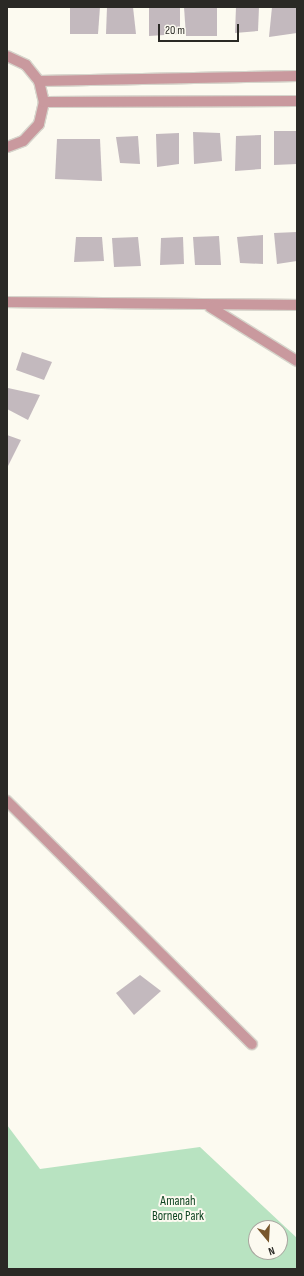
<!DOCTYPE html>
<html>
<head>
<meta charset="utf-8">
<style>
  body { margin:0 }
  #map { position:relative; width:304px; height:1276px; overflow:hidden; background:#fcfaf0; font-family:"Sofia Sans Condensed",sans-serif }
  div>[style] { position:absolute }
  .green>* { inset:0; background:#b8e3c1 }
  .building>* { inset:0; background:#c3b9be }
  .roads { filter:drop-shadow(1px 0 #d6d4cb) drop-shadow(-1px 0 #d6d4cb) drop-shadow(0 1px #d6d4cb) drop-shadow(0 -1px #d6d4cb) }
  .minor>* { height:10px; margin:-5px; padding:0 5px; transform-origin:5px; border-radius:5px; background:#c9999e }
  span { translate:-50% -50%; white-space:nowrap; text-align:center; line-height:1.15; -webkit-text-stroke:4px #fcfaf0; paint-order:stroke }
  .park-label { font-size:13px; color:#0f4422 }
  .frame { position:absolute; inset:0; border:8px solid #2a2925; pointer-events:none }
  .north { position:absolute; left:248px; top:1220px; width:40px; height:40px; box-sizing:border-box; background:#fcfaf0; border:1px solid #a8a69f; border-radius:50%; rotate:162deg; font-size:11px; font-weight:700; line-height:16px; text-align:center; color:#2a2925 }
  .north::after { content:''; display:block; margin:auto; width:14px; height:18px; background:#77562c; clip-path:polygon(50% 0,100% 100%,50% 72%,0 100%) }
  .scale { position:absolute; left:158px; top:24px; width:81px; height:18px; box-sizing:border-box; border:2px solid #2a2925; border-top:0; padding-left:5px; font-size:12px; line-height:14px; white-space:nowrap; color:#2a2925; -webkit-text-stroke:3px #fcfaf0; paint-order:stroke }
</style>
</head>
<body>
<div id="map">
  <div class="green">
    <div style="clip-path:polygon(evenodd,7px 1125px,40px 1169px,200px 1147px,297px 1238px,297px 1269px,7px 1269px,7px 1125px,256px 1228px,280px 1228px,280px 1252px,256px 1252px,256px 1228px)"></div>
  </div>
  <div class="building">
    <div style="clip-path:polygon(70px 7px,100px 7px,98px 34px,70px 34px)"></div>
    <div style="clip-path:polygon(107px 7px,133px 7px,136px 34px,106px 34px)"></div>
    <div style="clip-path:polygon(149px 7px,180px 7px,180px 34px,149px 36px)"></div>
    <div style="clip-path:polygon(184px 7px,217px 7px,217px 36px,186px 36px)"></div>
    <div style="clip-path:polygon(236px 7px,259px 7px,258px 31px,235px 33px)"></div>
    <div style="clip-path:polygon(272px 7px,297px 7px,297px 33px,269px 37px)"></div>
    <div style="clip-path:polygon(274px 131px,296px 131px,297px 164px,274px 165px)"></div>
    <div style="clip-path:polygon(193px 132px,220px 133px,222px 161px,194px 164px)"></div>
    <div style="clip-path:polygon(179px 133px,179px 164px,157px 167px,156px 134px)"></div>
    <div style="clip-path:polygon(261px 135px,261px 169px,235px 171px,236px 136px)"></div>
    <div style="clip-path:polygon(138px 136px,140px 164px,120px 163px,116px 137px)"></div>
    <div style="clip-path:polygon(57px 139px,100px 139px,102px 181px,55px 179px)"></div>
    <div style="clip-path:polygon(297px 232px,297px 261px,277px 264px,274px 233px)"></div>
    <div style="clip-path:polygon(263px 235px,263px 264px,240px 263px,237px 237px)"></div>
    <div style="clip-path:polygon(219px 236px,221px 265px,195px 265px,193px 237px)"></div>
    <div style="clip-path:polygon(76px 237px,102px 237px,104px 261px,74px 262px)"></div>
    <div style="clip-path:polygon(138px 237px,141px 266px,114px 267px,112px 238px)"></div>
    <div style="clip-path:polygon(183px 237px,184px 264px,160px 265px,161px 238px)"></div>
    <div style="clip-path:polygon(22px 352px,52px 362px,44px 380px,16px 370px)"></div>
    <div style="clip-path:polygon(8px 388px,40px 395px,28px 420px,7px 409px)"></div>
    <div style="clip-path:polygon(7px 435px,21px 440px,7px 468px)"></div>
    <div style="clip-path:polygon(140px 975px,161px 991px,134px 1015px,116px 993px)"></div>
  </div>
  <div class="roads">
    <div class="minor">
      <div style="left:7px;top:56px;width:21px;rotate:25deg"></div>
      <div style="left:26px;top:65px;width:21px;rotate:51deg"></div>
      <div style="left:39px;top:81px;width:22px;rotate:77deg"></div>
      <div style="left:44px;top:102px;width:23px;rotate:103deg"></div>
      <div style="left:39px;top:124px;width:23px;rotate:133deg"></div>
      <div style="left:23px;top:141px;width:17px;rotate:159deg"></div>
      <div style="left:39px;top:81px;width:258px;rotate:-1.1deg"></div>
      <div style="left:44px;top:102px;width:253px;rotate:-0.2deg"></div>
      <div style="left:7px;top:302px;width:290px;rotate:0.6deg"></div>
      <div style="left:210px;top:307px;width:102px;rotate:31.8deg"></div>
      <div style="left:7px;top:801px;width:345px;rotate:44.8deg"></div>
    </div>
  </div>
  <div class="park-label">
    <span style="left:178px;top:1209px">Amanah<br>Borneo Park</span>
  </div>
  <div class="frame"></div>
  <div class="north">N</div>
  <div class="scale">20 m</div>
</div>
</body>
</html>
